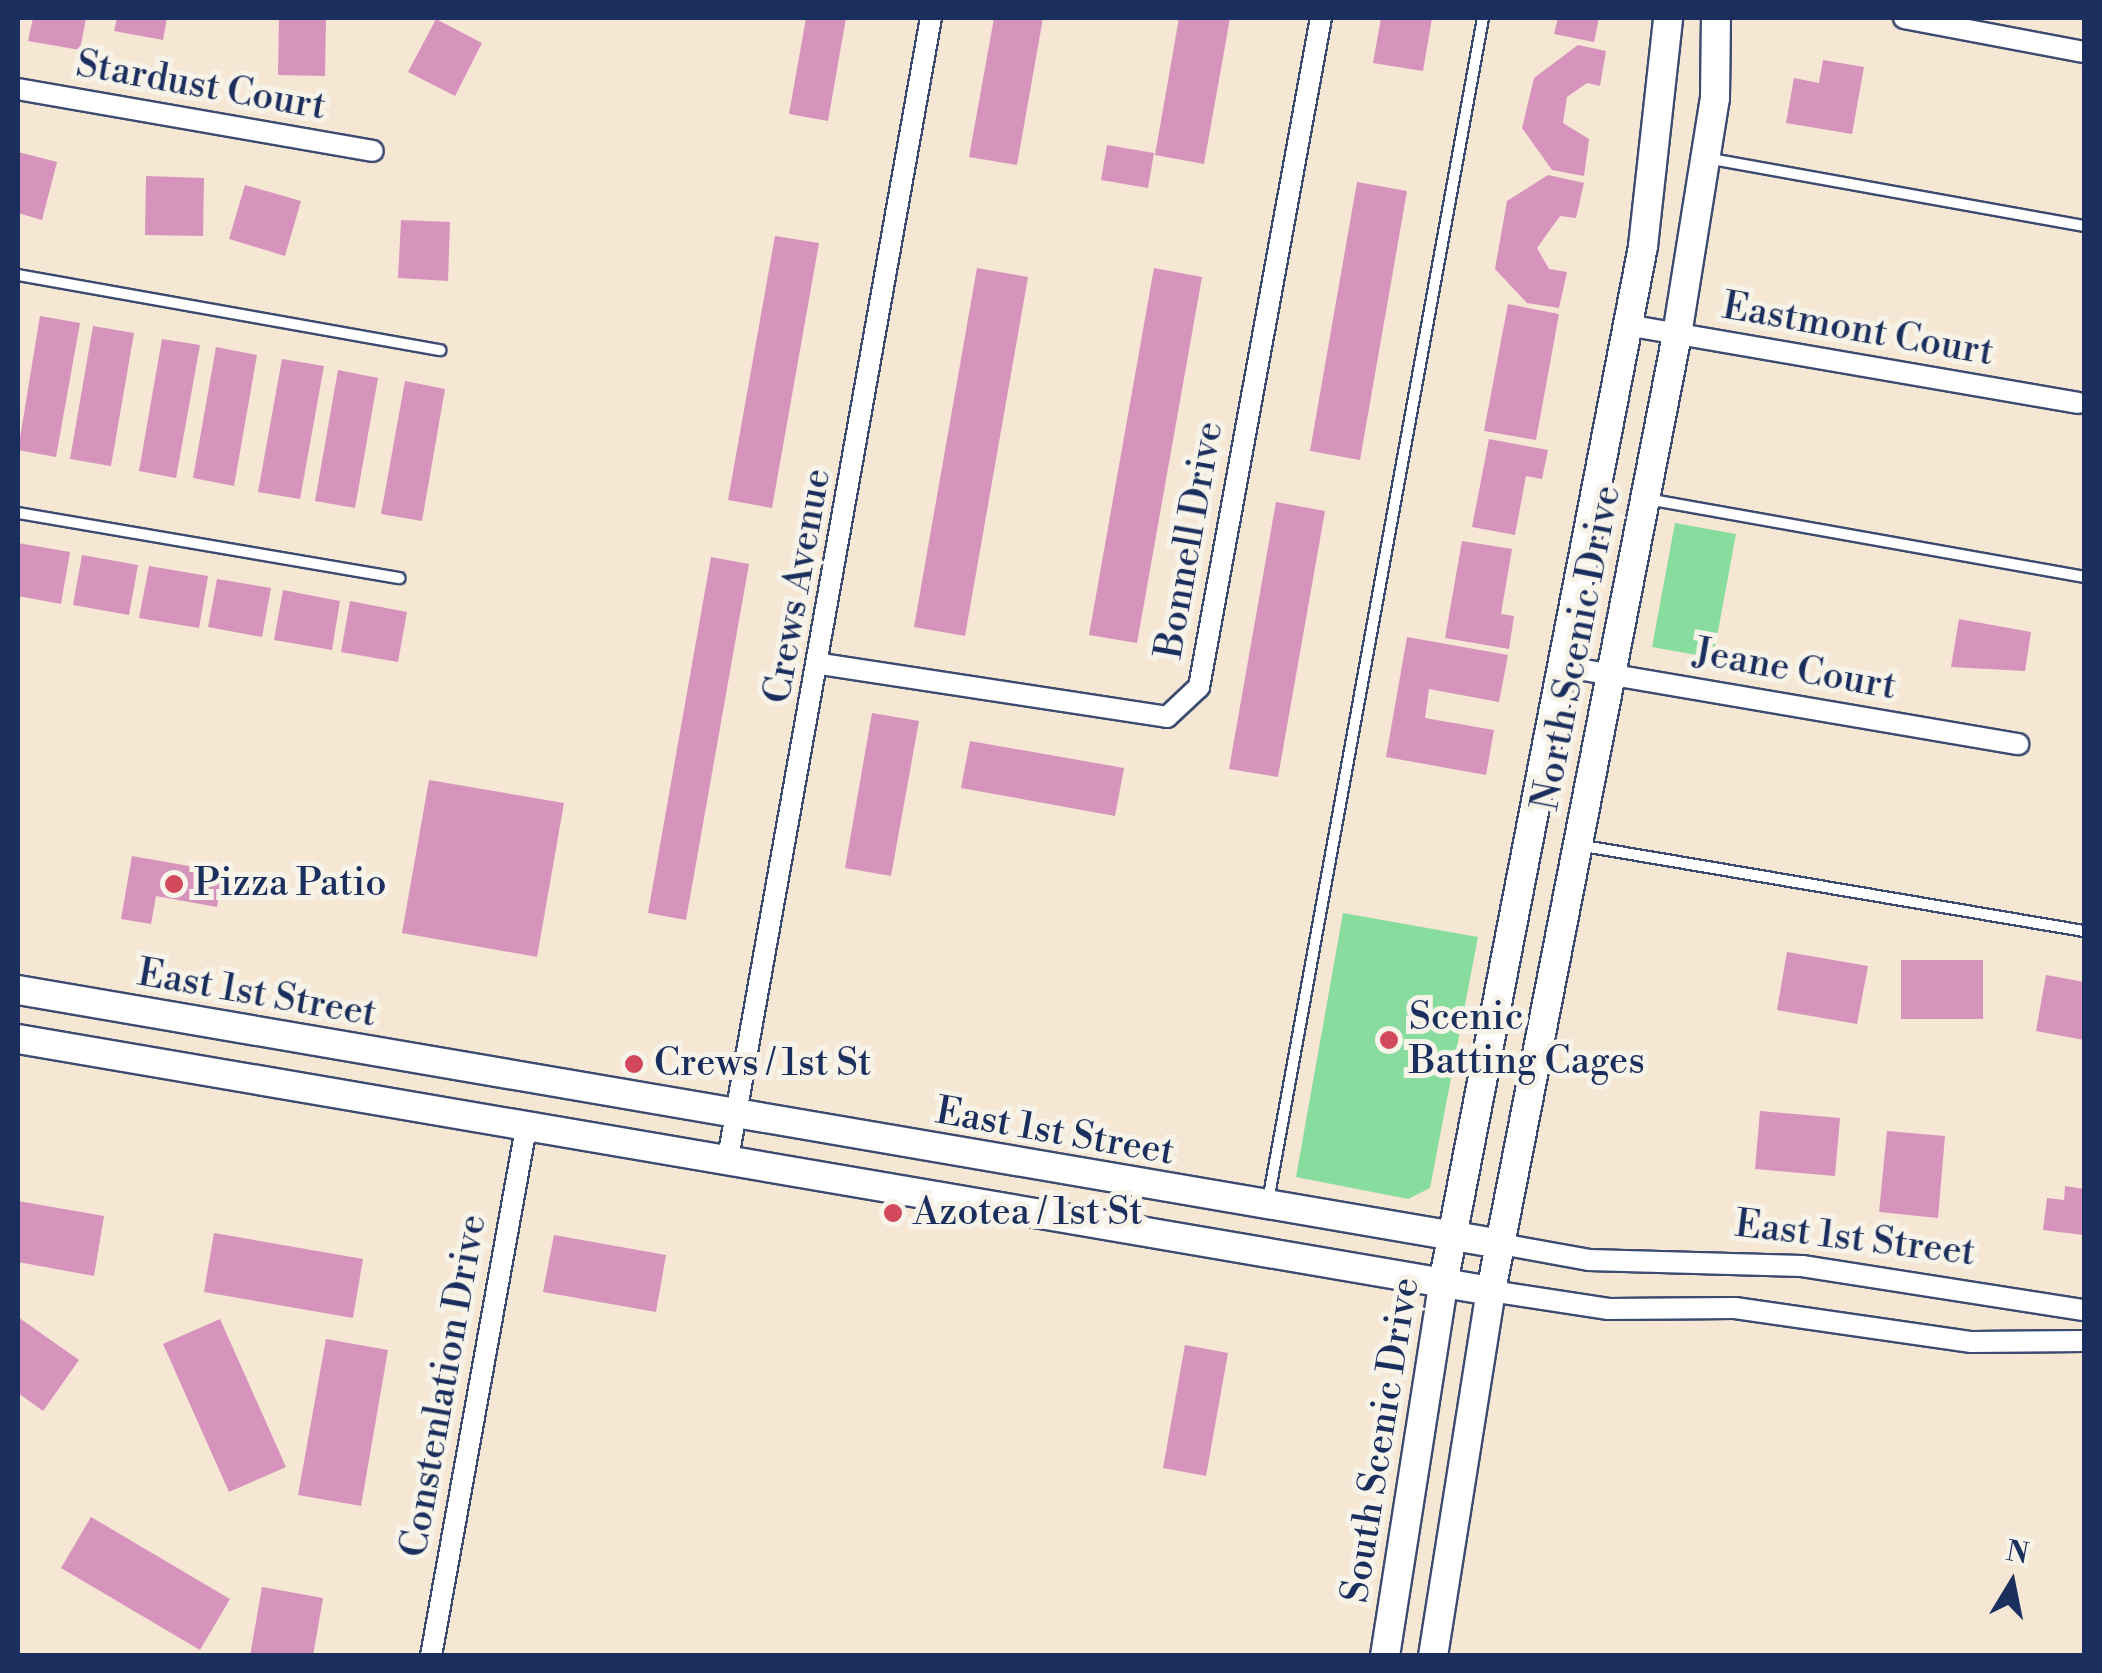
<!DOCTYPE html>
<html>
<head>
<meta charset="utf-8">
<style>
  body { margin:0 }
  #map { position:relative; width:2102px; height:1673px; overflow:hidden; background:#f5e7d4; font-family:"Libre Bodoni",serif }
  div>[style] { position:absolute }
  .green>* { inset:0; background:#88dc9e }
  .building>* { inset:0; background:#d694bd }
  .roads { filter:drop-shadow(2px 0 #3c4b70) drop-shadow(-2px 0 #3c4b70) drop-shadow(0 2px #3c4b70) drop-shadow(0 -2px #3c4b70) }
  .lane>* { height:10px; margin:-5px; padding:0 5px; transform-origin:5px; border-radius:5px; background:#fff }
  .street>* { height:20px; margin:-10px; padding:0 10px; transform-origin:10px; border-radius:10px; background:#fff }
  .secondary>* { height:28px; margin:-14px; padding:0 14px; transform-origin:14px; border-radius:14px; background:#fff }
  .dots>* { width:28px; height:28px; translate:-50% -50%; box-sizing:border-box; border:5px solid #f7f3e8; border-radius:50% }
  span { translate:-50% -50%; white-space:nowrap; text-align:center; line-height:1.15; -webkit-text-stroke:10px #f7f3e8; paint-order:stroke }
  .street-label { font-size:38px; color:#1b2f5e }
  .poi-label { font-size:38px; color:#1b2f5e }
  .left { translate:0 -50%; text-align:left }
  .frame { position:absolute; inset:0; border:20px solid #1b2f5e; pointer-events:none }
  .north { position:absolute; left:1962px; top:1533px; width:100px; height:100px; -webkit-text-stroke:8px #f7f3e8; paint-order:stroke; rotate:10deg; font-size:28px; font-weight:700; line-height:40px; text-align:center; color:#1b2f5e }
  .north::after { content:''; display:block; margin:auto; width:35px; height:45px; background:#1b2f5e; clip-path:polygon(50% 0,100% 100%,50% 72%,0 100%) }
</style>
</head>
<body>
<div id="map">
  <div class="green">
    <div style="clip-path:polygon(1675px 523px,1736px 534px,1713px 658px,1652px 647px)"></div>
    <div style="clip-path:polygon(1343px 913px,1478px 937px,1430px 1188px,1408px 1199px,1296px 1177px)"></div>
  </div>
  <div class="building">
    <div style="clip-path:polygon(33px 18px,86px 18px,80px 50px,28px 41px)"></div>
    <div style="clip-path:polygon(117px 18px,167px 18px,163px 40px,114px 31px)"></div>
    <div style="clip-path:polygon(279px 18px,326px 18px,325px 76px,278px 75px)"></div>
    <div style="clip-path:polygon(806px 18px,846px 18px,828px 121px,789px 114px)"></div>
    <div style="clip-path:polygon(994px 18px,1043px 18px,1017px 165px,969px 157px)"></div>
    <div style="clip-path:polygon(1179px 18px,1230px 18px,1204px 164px,1155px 155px)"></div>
    <div style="clip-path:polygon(1381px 18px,1432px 18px,1423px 71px,1373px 63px)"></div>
    <div style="clip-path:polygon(1558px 18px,1599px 18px,1594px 42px,1554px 34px)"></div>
    <div style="clip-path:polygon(436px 19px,482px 43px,455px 96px,408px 72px)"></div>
    <div style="clip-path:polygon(1578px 45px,1606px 51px,1600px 86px,1587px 83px,1567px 97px,1563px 123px,1589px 139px,1584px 176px,1552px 170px,1522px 128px,1534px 78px)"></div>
    <div style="clip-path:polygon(1823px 60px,1864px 67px,1852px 134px,1786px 123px,1794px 78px,1819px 83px)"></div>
    <div style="clip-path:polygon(1107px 145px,1154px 153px,1148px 188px,1101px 180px)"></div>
    <div style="clip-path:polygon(18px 152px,57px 162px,42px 220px,18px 213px)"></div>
    <div style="clip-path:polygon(1548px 175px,1584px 183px,1576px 218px,1560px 216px,1537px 248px,1549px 269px,1567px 272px,1559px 308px,1527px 303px,1495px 269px,1507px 201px)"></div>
    <div style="clip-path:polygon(146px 176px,204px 178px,203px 236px,145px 235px)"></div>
    <div style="clip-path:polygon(1357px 182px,1407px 191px,1360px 460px,1310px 451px)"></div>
    <div style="clip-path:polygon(245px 185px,301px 201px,285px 256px,229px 239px)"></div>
    <div style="clip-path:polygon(401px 220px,450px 222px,448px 281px,398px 278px)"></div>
    <div style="clip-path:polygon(775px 236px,819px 243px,772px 508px,728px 500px)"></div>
    <div style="clip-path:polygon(977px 268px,1028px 277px,965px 636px,914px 627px)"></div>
    <div style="clip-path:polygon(1154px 268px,1202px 277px,1137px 643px,1089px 635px)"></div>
    <div style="clip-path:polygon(1508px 304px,1559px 314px,1536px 440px,1484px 431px)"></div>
    <div style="clip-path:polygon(40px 316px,80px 323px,56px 457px,18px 450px)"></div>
    <div style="clip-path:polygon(93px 326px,134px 333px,111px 466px,70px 459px)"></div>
    <div style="clip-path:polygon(162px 339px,200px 345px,176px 478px,139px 471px)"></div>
    <div style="clip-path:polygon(216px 347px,257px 355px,234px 486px,193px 478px)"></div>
    <div style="clip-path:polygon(282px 359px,324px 366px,300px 499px,258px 492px)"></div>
    <div style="clip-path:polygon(338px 370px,378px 378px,355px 508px,315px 501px)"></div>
    <div style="clip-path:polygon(405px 381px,445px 389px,422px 521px,381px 514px)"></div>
    <div style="clip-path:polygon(1489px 439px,1548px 450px,1542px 479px,1526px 476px,1515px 535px,1472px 527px)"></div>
    <div style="clip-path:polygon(1276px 502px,1325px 511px,1278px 777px,1229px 769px)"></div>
    <div style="clip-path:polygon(1462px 541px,1512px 549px,1501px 614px,1514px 616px,1509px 649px,1445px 638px)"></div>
    <div style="clip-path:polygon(18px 543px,70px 552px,61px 604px,18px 596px)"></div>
    <div style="clip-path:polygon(82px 555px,138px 565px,129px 615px,73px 605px)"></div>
    <div style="clip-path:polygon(711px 557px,749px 564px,686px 920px,648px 913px)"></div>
    <div style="clip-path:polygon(149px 566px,208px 576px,199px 628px,139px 618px)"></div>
    <div style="clip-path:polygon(217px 579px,271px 588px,262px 637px,208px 627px)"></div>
    <div style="clip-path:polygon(283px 590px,340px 601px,332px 650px,274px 640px)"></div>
    <div style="clip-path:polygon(350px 601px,407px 612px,398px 662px,341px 652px)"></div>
    <div style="clip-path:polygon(1959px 619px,2031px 632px,2025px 671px,1951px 667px)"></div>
    <div style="clip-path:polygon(1407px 637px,1508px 655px,1499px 702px,1429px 689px,1425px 718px,1494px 730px,1486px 775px,1386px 757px)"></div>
    <div style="clip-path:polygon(872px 713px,919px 721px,891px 876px,845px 868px)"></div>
    <div style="clip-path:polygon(970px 741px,1124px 768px,1115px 816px,961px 788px)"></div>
    <div style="clip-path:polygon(429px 780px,564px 803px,537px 957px,402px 933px)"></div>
    <div style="clip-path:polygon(132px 856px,223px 872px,217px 907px,156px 896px,151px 924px,121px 919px)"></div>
    <div style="clip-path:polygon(1787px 952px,1868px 966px,1857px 1024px,1777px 1010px)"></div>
    <div style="clip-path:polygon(1901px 960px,1983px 960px,1983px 1019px,1901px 1019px)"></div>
    <div style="clip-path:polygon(2046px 975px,2084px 982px,2084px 1040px,2036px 1031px)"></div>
    <div style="clip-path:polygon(1760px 1111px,1840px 1118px,1835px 1176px,1755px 1169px)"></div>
    <div style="clip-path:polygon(1887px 1131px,1945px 1136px,1938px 1218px,1879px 1212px)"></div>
    <div style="clip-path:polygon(2065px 1186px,2084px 1189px,2083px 1235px,2043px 1230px,2047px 1198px,2064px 1200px)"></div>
    <div style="clip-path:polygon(18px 1201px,104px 1216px,94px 1276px,18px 1262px)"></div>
    <div style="clip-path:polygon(214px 1233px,363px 1259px,353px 1318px,204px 1292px)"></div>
    <div style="clip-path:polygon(554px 1235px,666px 1255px,656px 1312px,543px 1292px)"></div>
    <div style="clip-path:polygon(18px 1317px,79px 1360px,43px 1411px,18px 1393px)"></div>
    <div style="clip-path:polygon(220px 1319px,286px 1467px,229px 1492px,163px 1344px)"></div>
    <div style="clip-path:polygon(326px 1339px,388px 1350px,361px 1506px,298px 1495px)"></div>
    <div style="clip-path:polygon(1185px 1345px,1228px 1353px,1206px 1476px,1163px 1468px)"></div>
    <div style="clip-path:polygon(91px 1517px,230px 1599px,200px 1650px,61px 1568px)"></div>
    <div style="clip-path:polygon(262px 1587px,323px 1598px,313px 1656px,250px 1656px)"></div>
  </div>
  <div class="roads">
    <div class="lane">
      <div style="left:1706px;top:158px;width:384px;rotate:10.2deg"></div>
      <div style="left:18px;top:275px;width:429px;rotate:10.1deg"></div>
      <div style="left:1647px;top:499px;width:444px;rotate:10.1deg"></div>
      <div style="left:18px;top:513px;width:387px;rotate:9.7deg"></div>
      <div style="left:1578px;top:845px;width:513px;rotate:9.65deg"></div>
      <div style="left:1268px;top:1201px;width:1202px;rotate:-79.7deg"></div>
    </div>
    <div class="street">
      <div style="left:1904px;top:18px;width:183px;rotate:10.7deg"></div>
      <div style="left:18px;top:89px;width:360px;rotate:9.9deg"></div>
      <div style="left:1627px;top:325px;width:458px;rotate:9.8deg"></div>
      <div style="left:821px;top:664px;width:350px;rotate:8.7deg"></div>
      <div style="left:1167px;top:717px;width:44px;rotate:-43.2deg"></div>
      <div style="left:1199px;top:687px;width:680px;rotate:-79.67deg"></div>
      <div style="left:1561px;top:666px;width:464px;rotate:9.7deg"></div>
      <div style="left:727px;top:1164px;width:1164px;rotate:-79.91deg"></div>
      <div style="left:1501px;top:1244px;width:89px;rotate:10.3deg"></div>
      <div style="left:1589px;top:1260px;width:213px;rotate:1.6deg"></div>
      <div style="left:1802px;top:1266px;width:285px;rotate:8.9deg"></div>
      <div style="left:1491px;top:1291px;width:119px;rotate:8.7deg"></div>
      <div style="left:1609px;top:1309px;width:126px;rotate:-0.5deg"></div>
      <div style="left:1735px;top:1308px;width:239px;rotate:8.2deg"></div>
      <div style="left:1972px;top:1342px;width:112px;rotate:-0.5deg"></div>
      <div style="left:431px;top:1656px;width:536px;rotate:-79.8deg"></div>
    </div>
    <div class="secondary">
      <div style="left:18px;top:990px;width:1505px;rotate:9.72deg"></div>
      <div style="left:18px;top:1039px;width:1494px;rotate:9.71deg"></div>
      <div style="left:1385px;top:1656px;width:376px;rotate:-81.1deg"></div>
      <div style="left:1443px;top:1284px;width:1057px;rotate:-79.09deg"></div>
      <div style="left:1643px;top:246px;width:229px;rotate:-83.7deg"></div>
      <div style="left:1433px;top:1656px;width:370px;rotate:-81deg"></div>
      <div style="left:1491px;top:1291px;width:974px;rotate:-78.99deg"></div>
      <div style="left:1677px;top:335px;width:240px;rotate:-80.9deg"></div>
      <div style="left:1715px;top:98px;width:80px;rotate:-89.3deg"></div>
    </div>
  </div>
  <div class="dots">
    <div style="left:174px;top:884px;background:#d1495b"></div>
    <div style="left:1389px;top:1040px;background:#d1495b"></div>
    <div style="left:634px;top:1064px;background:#d1495b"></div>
    <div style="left:893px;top:1213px;background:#d1495b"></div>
  </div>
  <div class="street-label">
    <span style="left:201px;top:86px;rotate:10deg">Stardust Court</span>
    <span style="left:1858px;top:330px;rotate:10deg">Eastmont Court</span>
    <span style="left:1190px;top:540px;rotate:-80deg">Bonnell Drive</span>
    <span style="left:798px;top:586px;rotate:-80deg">Crews Avenue</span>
    <span style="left:1577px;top:648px;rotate:-79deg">North Scenic Drive</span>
    <span style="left:1795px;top:670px;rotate:10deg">Jeane Court</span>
    <span style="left:257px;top:994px;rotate:10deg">East 1st Street</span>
    <span style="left:1055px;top:1132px;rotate:10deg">East 1st Street</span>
    <span style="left:1855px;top:1239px;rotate:7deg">East 1st Street</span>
    <span style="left:444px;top:1386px;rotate:-80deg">Constenlation Drive</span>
    <span style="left:1381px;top:1440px;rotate:-81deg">South Scenic Drive</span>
  </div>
  <div class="poi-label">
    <span class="left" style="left:194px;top:884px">Pizza Patio</span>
    <span class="left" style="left:1409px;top:1040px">Scenic<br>Batting Cages</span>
    <span class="left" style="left:654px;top:1064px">Crews / 1st St</span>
    <span class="left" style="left:913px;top:1213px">Azotea / 1st St</span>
  </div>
  <div class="frame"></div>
  <div class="north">N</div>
</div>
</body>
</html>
